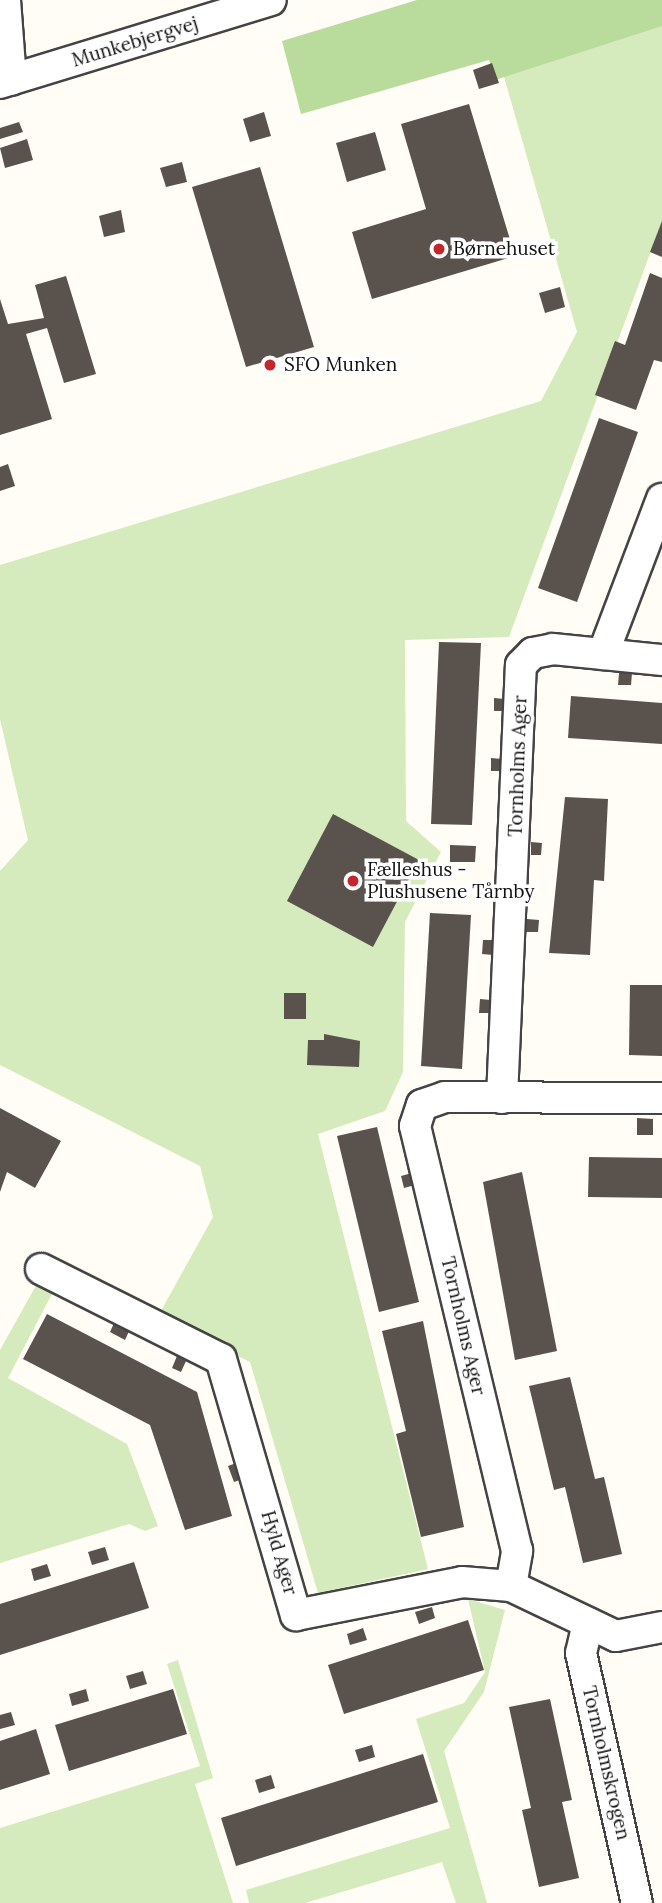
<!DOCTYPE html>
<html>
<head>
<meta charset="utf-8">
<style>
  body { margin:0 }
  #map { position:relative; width:662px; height:1903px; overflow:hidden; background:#fffdf5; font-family:Lora,serif }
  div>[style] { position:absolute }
  .green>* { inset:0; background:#d5ebbd }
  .forest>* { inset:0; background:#b9dc9c }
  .building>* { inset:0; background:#5a524d }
  .roads { filter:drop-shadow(2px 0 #444) drop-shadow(-2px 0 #444) drop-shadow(0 2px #444) drop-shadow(0 -2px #444) }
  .minor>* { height:30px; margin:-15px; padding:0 15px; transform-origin:15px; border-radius:15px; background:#fff }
  .dots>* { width:19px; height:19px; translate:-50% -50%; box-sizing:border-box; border:4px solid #fff; border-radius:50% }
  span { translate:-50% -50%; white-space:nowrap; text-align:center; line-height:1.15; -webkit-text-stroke:7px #fff; paint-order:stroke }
  .street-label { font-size:19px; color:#111 }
  .poi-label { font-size:19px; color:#111 }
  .left { translate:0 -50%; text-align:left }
</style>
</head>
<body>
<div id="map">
  <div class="green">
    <div style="clip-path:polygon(482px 0,662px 0,662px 221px,509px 637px,405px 640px,406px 821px,441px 852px,405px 922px,403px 1072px,385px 1111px,318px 1134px,428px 1569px,318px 1593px,250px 1362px,157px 1318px,213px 1217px,200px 1166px,0 1065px,0 871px,28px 840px,0 719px,0 565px,541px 401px,577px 332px)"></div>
    <div style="clip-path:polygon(38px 1282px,54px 1290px,8px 1378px,127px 1444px,158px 1526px,145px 1531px,129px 1524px,0 1563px,0 1350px)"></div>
    <div style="clip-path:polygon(468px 1599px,505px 1610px,484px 1692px,444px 1751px,487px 1903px,456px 1903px,442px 1862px,305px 1903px,249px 1903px,246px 1890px,450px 1828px,416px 1719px,464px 1703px,485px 1672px)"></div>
    <div style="clip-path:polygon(178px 1660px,213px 1778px,195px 1784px,233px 1903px,0 1903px,0 1828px,200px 1766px,167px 1664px)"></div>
  </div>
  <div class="forest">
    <div style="clip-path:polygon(417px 0,662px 0,662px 26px,495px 80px,489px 60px,301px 114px,282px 41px)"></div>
  </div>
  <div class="building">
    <div style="clip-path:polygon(492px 63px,499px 83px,479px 89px,473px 70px)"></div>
    <div style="clip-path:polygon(469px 104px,515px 256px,372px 299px,352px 232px,426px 209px,401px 124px)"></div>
    <div style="clip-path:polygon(264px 112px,271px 136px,250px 142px,243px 119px)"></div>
    <div style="clip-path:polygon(19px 122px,23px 132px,0 139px,0 128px)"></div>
    <div style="clip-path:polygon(375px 132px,386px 170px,347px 182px,336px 143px)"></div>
    <div style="clip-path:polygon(27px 139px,33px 160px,5px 168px,0 148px)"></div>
    <div style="clip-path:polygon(182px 162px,187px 182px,166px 187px,160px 168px)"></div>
    <div style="clip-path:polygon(260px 167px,314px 347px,246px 367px,192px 187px)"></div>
    <div style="clip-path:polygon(121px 210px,125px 232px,104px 237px,99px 216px)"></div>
    <div style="clip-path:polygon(662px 221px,662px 257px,650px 252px)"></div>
    <div style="clip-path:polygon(650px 273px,662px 278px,662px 362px,654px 360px,636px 410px,595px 395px,615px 341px,625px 345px)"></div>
    <div style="clip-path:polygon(66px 276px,96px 374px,64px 383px,47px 328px,26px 334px,52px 419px,0 435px,0 299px,8px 324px,44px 318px,35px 285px)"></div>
    <div style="clip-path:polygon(560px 287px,565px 307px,545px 313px,539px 293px)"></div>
    <div style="clip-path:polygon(599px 418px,638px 432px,577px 602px,538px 588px)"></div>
    <div style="clip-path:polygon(8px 464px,15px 486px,0 491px,0 467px)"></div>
    <div style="clip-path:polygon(439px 642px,481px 643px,472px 825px,431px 824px)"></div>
    <div style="clip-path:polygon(619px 673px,632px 673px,631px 685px,618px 685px)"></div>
    <div style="clip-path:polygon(571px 696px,662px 703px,662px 744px,568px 738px)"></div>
    <div style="clip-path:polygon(494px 698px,505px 699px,505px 711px,494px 711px)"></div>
    <div style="clip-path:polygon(491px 758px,502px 759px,501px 771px,491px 771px)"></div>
    <div style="clip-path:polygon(565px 797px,608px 799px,604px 881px,594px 880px,590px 955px,549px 953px)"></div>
    <div style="clip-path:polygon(333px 814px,419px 860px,373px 947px,287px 901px)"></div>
    <div style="clip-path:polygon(531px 842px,542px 843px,541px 855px,531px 855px)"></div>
    <div style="clip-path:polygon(450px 845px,476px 846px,475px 862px,450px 862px)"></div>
    <div style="clip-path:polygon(430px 913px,471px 915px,462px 1069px,421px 1066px)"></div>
    <div style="clip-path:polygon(527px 919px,539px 920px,538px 932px,526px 932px)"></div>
    <div style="clip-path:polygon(483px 940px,494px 940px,493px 955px,482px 954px)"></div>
    <div style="clip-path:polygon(630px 985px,662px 985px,662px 1056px,629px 1055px)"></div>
    <div style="clip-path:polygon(284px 993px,306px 993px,306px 1019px,284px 1019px)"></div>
    <div style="clip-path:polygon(480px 999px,491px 1000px,490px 1013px,479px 1013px)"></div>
    <div style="clip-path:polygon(324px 1034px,360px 1041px,359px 1067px,307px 1065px,308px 1040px,324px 1040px)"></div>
    <div style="clip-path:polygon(0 1108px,61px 1141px,35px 1188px,7px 1172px,0 1192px)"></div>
    <div style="clip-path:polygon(637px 1118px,653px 1119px,653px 1135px,637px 1135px)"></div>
    <div style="clip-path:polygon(377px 1127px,419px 1302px,379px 1312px,337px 1136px)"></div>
    <div style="clip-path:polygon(589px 1157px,662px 1158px,662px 1198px,588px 1197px)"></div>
    <div style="clip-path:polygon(522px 1172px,557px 1351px,515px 1360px,483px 1182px)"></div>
    <div style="clip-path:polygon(412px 1173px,415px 1185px,404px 1188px,401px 1176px)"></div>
    <div style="clip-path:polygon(47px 1314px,197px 1392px,232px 1516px,185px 1530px,150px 1425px,23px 1359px)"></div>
    <div style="clip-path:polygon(115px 1321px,130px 1329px,125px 1340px,110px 1332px)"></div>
    <div style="clip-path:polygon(423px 1321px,464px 1527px,421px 1537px,396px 1434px,406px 1431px,382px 1331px)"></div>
    <div style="clip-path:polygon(177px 1356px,186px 1361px,181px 1372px,172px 1368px)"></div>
    <div style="clip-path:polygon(570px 1377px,595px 1479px,604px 1477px,622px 1554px,583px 1563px,565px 1487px,554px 1490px,529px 1386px)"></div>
    <div style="clip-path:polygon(239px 1462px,245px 1478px,234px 1482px,228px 1466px)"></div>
    <div style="clip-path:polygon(105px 1547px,109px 1560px,92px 1565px,88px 1552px)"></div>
    <div style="clip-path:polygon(134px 1562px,149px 1608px,0 1655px,0 1604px)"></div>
    <div style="clip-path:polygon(47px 1564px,51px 1576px,34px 1581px,31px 1569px)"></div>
    <div style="clip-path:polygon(432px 1607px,435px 1618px,419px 1624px,415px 1612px)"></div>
    <div style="clip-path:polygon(468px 1620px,484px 1670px,344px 1714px,328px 1665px)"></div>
    <div style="clip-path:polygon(363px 1628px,367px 1640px,350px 1645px,347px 1634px)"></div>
    <div style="clip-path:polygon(143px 1671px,147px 1684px,130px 1689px,126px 1676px)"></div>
    <div style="clip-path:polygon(86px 1689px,89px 1701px,72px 1706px,69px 1694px)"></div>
    <div style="clip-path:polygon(173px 1689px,187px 1734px,69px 1771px,55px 1725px)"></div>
    <div style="clip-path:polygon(550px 1699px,572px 1800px,562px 1802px,579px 1878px,539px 1887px,522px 1810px,531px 1808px,509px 1707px)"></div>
    <div style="clip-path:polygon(11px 1712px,15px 1725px,0 1729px,0 1715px)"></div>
    <div style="clip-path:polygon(36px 1729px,50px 1774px,0 1790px,0 1741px)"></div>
    <div style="clip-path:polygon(372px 1745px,375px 1757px,359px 1762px,355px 1750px)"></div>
    <div style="clip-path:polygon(423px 1754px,438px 1802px,236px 1866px,221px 1818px)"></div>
    <div style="clip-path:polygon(271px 1775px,275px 1788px,259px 1793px,255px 1780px)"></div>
  </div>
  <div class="roads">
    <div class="minor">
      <div style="left:5px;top:0;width:80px;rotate:85.7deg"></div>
      <div style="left:0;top:83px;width:283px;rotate:-17deg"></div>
      <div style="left:603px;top:654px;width:166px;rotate:-69.2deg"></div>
      <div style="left:502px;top:1098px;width:433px;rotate:-87.5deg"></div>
      <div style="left:521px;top:665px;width:17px;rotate:-45deg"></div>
      <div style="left:533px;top:653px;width:20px;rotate:-11deg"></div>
      <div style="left:553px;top:649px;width:110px;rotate:5.8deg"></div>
      <div style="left:41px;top:1269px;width:201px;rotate:26.6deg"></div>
      <div style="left:221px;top:1359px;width:267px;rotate:73.7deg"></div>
      <div style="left:296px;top:1615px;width:169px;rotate:-11.2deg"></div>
      <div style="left:462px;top:1582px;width:49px;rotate:4.7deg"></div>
      <div style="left:511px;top:1586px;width:116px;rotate:25.5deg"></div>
      <div style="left:616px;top:1636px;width:47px;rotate:-11.1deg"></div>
      <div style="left:511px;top:1586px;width:36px;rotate:-80deg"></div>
      <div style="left:517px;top:1551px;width:437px;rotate:-103.5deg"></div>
      <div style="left:415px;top:1126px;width:22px;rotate:-72deg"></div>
      <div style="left:422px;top:1105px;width:24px;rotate:-19deg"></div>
      <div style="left:445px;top:1097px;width:217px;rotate:0.3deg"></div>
      <div style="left:588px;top:1623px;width:31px;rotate:103deg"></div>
      <div style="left:581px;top:1653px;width:256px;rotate:77.4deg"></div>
    </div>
  </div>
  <div class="dots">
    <div style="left:439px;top:249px;background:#c4262e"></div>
    <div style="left:270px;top:365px;background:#c4262e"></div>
    <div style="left:353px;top:881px;background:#c4262e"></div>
  </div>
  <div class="street-label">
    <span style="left:135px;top:42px;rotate:-17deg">Munkebjergvej</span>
    <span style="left:518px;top:766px;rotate:-88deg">Tornholms Ager</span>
    <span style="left:463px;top:1326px;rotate:77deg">Tornholms Ager</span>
    <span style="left:279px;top:1553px;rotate:74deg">Hyld Ager</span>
    <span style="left:606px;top:1763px;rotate:77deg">Tornholmskrogen</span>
  </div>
  <div class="poi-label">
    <span class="left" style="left:453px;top:249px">Børnehuset</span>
    <span class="left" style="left:284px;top:365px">SFO Munken</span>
    <span class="left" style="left:367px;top:881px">Fælleshus -<br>Plushusene Tårnby</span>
  </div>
</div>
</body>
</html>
